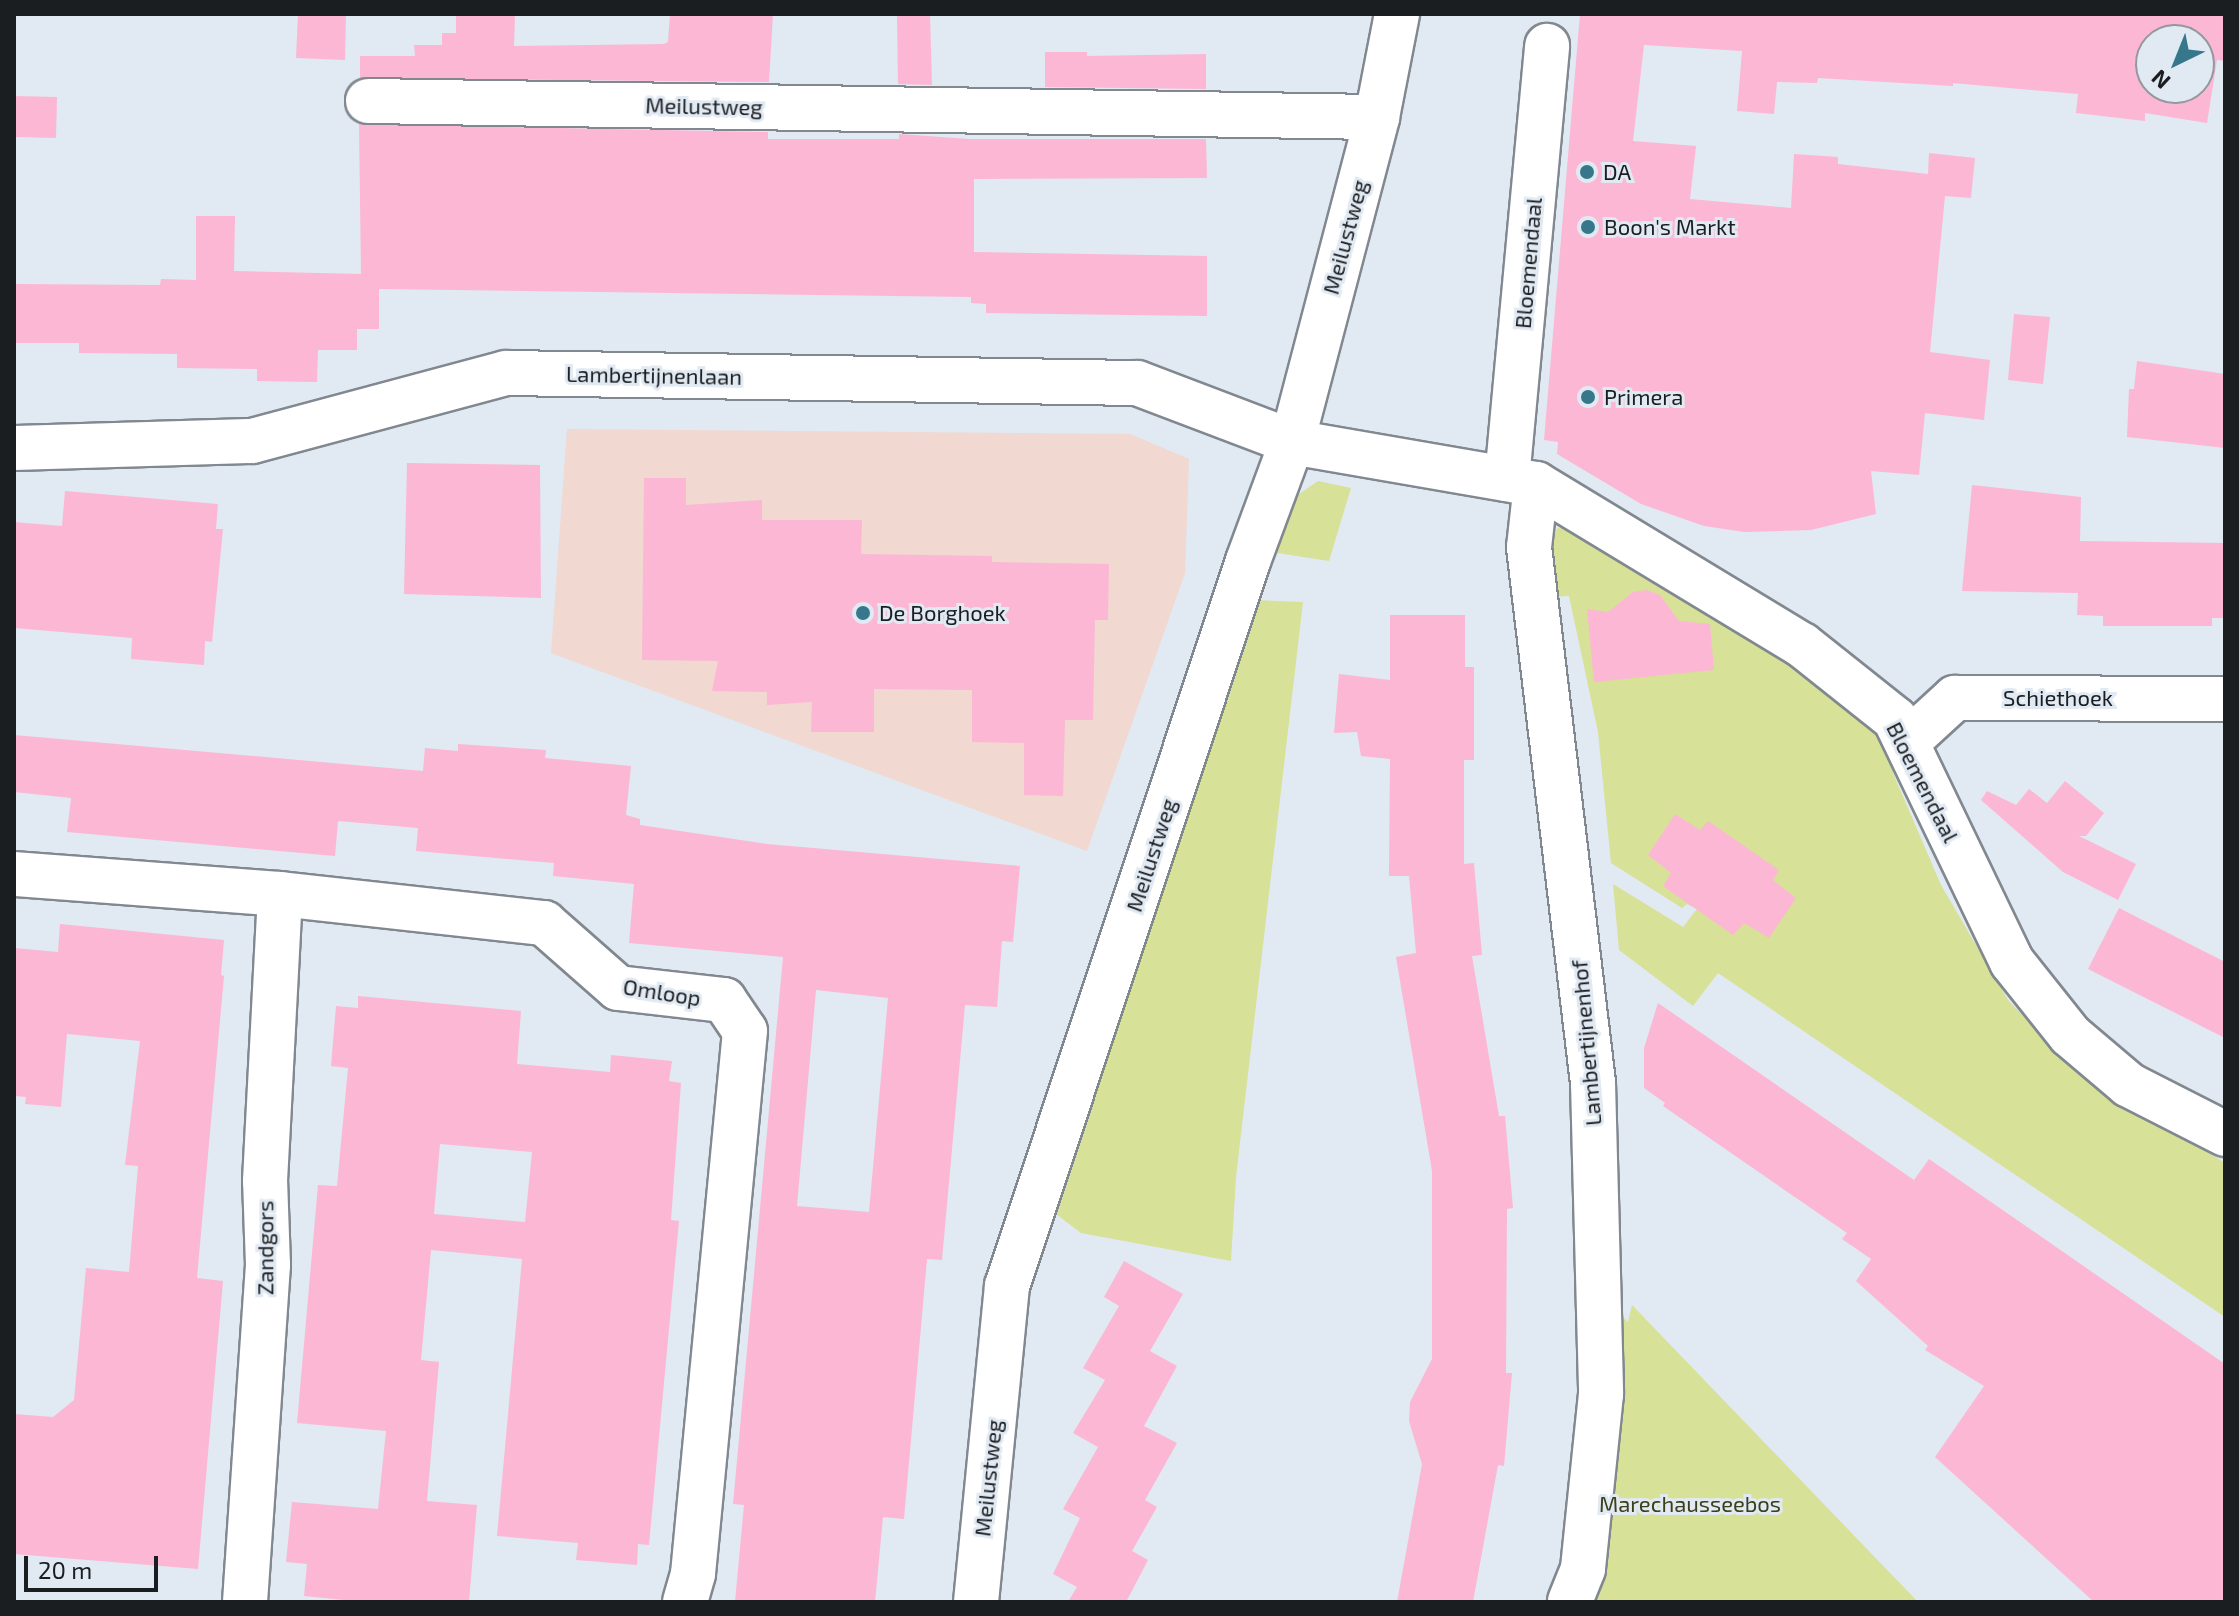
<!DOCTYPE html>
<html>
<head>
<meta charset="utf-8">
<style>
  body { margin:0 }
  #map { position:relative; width:2239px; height:1616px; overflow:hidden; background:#e1e9f2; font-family:"Exo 2",sans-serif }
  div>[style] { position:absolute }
  .education>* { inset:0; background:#f1d8d0 }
  .green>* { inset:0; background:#d7e197 }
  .building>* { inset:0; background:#fcb7d5 }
  .roads { filter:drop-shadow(2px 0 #818890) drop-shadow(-2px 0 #818890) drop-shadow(0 2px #818890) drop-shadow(0 -2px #818890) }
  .minor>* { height:44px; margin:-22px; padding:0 22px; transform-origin:22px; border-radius:22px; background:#fff }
  .dots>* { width:22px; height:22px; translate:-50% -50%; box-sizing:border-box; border:4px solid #e1e9f2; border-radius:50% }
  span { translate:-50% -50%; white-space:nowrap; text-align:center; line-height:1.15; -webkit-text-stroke:6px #e1e9f2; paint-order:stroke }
  .street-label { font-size:22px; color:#1b1e21 }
  .poi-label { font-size:22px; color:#1b1e21 }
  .left { translate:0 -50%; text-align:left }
  .park-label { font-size:22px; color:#3b3f1a }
  .frame { position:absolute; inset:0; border:16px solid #1b1e21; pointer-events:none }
  .north { position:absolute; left:2135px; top:24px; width:80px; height:80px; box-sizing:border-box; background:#e1e9f2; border:2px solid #92989e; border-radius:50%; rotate:223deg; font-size:22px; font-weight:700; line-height:32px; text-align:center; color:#1b1e21 }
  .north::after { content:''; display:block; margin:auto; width:28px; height:36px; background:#37778b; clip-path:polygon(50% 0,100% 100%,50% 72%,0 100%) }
  .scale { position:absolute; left:24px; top:1556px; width:134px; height:36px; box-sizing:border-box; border:4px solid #1b1e21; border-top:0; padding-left:10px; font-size:24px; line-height:28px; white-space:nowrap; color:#1b1e21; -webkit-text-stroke:6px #e1e9f2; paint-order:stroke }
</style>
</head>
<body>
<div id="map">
  <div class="education">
    <div style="clip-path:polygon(567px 429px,1130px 434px,1189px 459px,1185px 573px,1087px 851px,551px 653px)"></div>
  </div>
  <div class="green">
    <div style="clip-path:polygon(1318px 481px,1351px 488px,1329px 561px,1271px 552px,1289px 501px)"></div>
    <div style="clip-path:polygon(1564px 526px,1797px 662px,1891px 732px,1893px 773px,1941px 885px,2008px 1000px,2078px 1072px,2225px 1163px,2225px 1317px,1718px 973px,1693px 1006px,1619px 950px,1613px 884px,1683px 927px,1697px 909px,1687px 904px,1682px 908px,1611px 863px,1598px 732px,1569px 596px,1551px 597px,1548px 539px,1554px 530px)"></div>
    <div style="clip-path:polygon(1255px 600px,1303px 602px,1236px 1177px,1231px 1261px,1081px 1233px,1056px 1214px,1095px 1084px)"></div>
    <div style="clip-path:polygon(1632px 1305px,1918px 1602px,1569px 1602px,1613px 1308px,1628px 1322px)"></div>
  </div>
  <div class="building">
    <div style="clip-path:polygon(298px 14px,346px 14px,345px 60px,296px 58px)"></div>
    <div style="clip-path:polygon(456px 14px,515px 14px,514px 46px,664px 44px,668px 42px,670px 14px,773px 14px,769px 82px,360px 78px,360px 56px,415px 56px,414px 45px,442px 45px,442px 33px,456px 33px)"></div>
    <div style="clip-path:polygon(897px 14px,930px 14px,932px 85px,898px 84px)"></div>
    <div style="clip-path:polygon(evenodd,1580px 14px,2225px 14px,2225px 61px,2217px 60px,2207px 123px,2145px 113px,2145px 121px,2076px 113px,2078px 94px,1953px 83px,1953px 86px,1818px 78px,1817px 83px,1777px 82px,1774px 114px,1737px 111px,1742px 51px,1644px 45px,1633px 141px,1696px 146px,1690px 199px,1791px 208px,1794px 154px,1838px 157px,1838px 164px,1928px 174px,1929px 153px,1975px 158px,1971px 198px,1945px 196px,1930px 352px,1990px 360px,1984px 420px,1925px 413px,1919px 475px,1871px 471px,1876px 514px,1811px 530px,1744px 532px,1704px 526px,1641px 504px,1557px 454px,1558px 442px,1544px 440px,1580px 14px,2151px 40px,2199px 40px,2199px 88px,2151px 88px,2151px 40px)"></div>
    <div style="clip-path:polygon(1045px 52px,1087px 52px,1087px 56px,1206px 54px,1206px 89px,1045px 87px)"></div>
    <div style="clip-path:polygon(14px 96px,57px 97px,56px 138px,14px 137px)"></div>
    <div style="clip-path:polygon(359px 124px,768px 132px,768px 139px,899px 139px,899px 134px,969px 139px,1206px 139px,1207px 178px,974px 179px,974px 252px,1207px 256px,1207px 316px,986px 313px,986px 304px,971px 303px,971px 297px,379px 289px,379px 329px,357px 329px,357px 350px,318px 350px,317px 382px,257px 381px,257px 369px,177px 368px,177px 354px,79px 353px,79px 343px,14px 343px,14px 284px,160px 285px,161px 279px,196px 280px,196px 216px,235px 216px,234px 271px,361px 274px)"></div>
    <div style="clip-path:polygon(2014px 314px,2050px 317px,2043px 384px,2008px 380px)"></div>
    <div style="clip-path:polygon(2137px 361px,2225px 374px,2225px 448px,2127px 437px,2129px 389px,2134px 389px)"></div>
    <div style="clip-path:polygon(407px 463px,540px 465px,541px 598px,404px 594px)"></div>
    <div style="clip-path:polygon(644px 478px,686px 478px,686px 505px,762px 500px,762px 520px,862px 520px,861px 554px,992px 556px,992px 562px,1109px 564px,1108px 620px,1095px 620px,1093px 720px,1065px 720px,1063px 796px,1024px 795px,1024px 743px,972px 742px,972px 690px,874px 689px,874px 732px,811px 732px,812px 702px,767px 705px,767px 692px,712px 691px,718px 661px,642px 660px)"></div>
    <div style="clip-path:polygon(1972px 485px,2081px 497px,2080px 541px,2225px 543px,2225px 618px,2212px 618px,2212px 626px,2103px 626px,2103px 616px,2077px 615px,2078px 593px,1962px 591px)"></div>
    <div style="clip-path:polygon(65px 491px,218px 504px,216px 529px,223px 529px,212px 642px,205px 641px,204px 665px,131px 659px,132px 638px,14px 628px,14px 522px,62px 526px)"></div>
    <div style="clip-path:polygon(1647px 590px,1660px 595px,1679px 621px,1710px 624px,1714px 670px,1594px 682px,1587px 609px,1608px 612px,1633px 592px)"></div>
    <div style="clip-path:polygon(1390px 615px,1465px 615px,1465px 667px,1474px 667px,1474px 760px,1464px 760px,1464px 864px,1474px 863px,1482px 955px,1472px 956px,1499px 1116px,1505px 1116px,1513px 1208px,1507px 1209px,1506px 1373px,1512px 1373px,1504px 1466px,1498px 1465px,1473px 1602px,1397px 1602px,1422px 1464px,1409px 1421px,1410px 1402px,1432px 1359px,1432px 1171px,1396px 957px,1416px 953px,1409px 876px,1389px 876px,1390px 759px,1361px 756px,1357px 732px,1334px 733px,1339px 674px,1390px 680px)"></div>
    <div style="clip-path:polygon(evenodd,14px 735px,423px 771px,425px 748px,458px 751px,458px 744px,546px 750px,545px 758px,631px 766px,626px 815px,640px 819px,640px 825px,767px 844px,1020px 866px,1013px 942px,1002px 941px,997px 1007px,965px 1005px,942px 1260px,927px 1259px,904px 1519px,883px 1517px,875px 1602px,735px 1602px,744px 1505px,733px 1504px,783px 957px,629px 943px,634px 884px,553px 876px,554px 863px,416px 851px,418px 828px,338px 821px,335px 856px,67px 832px,71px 798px,14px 792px,14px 735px,816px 990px,888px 998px,869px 1212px,797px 1206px,816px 990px)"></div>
    <div style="clip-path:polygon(2065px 781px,2104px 813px,2086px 836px,2079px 836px,2136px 864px,2118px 900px,2063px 872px,1981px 800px,1987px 791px,2016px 805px,2029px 789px,2047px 803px)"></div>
    <div style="clip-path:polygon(1675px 814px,1700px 830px,1708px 821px,1779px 870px,1773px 880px,1796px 898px,1769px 938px,1744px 923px,1733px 935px,1663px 886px,1671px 873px,1648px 855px)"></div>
    <div style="clip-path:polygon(2119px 908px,2225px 962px,2225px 1038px,2088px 969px)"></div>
    <div style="clip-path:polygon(60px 924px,224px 940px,221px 975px,224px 976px,197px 1278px,223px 1281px,198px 1569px,14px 1554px,14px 1414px,53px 1417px,74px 1400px,86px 1268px,129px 1272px,138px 1166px,125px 1165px,140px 1041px,67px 1034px,61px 1107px,25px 1104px,26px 1097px,14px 1096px,14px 948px,58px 952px)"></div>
    <div style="clip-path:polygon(evenodd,358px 996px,521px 1011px,517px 1064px,610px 1072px,611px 1055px,672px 1061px,669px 1081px,681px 1083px,671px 1220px,679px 1221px,649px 1545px,638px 1544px,637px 1565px,576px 1560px,578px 1543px,497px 1536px,522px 1259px,431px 1250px,421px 1360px,439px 1362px,427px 1501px,477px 1505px,469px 1602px,364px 1602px,304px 1596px,307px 1564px,286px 1562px,292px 1502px,378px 1509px,386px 1431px,297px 1423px,318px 1185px,337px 1186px,348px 1068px,331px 1066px,336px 1006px,358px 1008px,358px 996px,440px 1144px,532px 1152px,525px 1222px,434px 1214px,440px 1144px)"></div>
    <div style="clip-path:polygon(1658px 1003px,1914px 1180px,1929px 1159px,2225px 1364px,2225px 1602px,2094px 1602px,1935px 1457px,1984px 1386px,1925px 1350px,1928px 1346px,1856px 1281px,1871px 1259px,1842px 1239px,1847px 1233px,1663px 1106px,1665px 1103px,1644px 1088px,1644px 1048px)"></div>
    <div style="clip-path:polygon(1124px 1261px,1183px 1294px,1150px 1351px,1177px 1366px,1144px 1426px,1177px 1443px,1145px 1500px,1157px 1507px,1132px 1551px,1148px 1560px,1126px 1602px,1068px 1602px,1077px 1587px,1053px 1574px,1080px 1518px,1063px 1509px,1098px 1447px,1073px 1433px,1105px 1380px,1083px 1368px,1119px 1306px,1104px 1297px)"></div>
  </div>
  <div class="roads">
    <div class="minor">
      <div style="left:368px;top:101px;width:1009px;rotate:0.91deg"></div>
      <div style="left:14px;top:448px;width:238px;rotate:-1.7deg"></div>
      <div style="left:252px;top:441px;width:263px;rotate:-15deg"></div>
      <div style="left:506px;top:373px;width:631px;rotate:0.91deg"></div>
      <div style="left:1137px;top:383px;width:166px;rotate:20.8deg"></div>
      <div style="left:1292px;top:442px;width:248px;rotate:9.8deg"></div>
      <div style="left:1536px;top:484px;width:311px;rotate:31.2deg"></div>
      <div style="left:1802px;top:645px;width:119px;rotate:38.5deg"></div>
      <div style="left:1895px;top:719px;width:270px;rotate:64.3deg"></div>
      <div style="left:2012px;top:962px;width:93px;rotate:51.5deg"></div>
      <div style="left:2070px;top:1035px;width:77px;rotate:40.3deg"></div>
      <div style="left:2129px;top:1085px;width:108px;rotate:27deg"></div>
      <div style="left:1507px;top:479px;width:435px;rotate:-84.7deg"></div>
      <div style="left:1536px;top:484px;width:63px;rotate:96.3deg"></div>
      <div style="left:1529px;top:547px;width:540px;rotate:83.19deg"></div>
      <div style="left:1593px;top:1083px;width:311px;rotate:88.5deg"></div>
      <div style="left:1601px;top:1394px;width:176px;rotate:95.9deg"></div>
      <div style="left:1583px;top:1569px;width:35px;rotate:112deg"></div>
      <div style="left:1908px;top:741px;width:64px;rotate:-42.5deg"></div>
      <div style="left:1955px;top:698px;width:270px;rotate:0.2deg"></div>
      <div style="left:14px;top:874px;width:267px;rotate:4.3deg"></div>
      <div style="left:280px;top:894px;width:266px;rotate:6.3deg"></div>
      <div style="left:544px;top:923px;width:98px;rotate:41.3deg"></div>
      <div style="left:618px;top:988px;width:107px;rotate:6.5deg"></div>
      <div style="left:724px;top:1000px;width:37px;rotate:56deg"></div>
      <div style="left:745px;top:1031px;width:545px;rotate:95.47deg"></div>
      <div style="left:693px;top:1574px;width:29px;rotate:106deg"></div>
      <div style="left:245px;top:1602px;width:338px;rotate:-86.1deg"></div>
      <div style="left:268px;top:1265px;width:84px;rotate:-92deg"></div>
      <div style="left:265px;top:1181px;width:287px;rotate:-87deg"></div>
      <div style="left:976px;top:1602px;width:318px;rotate:-84.4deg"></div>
      <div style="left:1007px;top:1286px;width:764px;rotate:-71.61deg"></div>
      <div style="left:1248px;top:561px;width:127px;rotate:-69.7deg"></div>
      <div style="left:1292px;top:442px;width:336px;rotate:-75.3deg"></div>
      <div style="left:1377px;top:117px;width:105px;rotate:-79deg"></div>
    </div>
  </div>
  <div class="dots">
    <div style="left:1587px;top:172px;background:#37778b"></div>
    <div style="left:1588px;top:227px;background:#37778b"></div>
    <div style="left:1588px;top:397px;background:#37778b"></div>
    <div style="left:863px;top:613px;background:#37778b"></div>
  </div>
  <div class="street-label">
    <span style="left:704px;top:106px;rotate:1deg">Meilustweg</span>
    <span style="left:1345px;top:237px;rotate:-75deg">Meilustweg</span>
    <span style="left:1528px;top:263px;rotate:-85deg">Bloemendaal</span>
    <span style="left:654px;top:375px;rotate:1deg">Lambertijnenlaan</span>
    <span style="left:2058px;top:698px">Schiethoek</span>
    <span style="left:1923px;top:782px;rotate:63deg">Bloemendaal</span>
    <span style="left:1151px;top:855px;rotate:-72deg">Meilustweg</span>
    <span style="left:662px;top:992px;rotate:9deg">Omloop</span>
    <span style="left:1586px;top:1043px;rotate:-95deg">Lambertijnenhof</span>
    <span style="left:265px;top:1248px;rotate:-90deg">Zandgors</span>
    <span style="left:988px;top:1478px;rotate:-84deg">Meilustweg</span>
  </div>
  <div class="poi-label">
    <span class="left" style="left:1603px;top:172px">DA</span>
    <span class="left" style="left:1604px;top:227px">Boon's Markt</span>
    <span class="left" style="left:1604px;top:397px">Primera</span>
    <span class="left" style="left:879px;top:613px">De Borghoek</span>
  </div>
  <div class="park-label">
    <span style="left:1690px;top:1504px">Marechausseebos</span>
  </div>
  <div class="frame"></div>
  <div class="north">N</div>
  <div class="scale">20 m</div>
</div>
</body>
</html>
